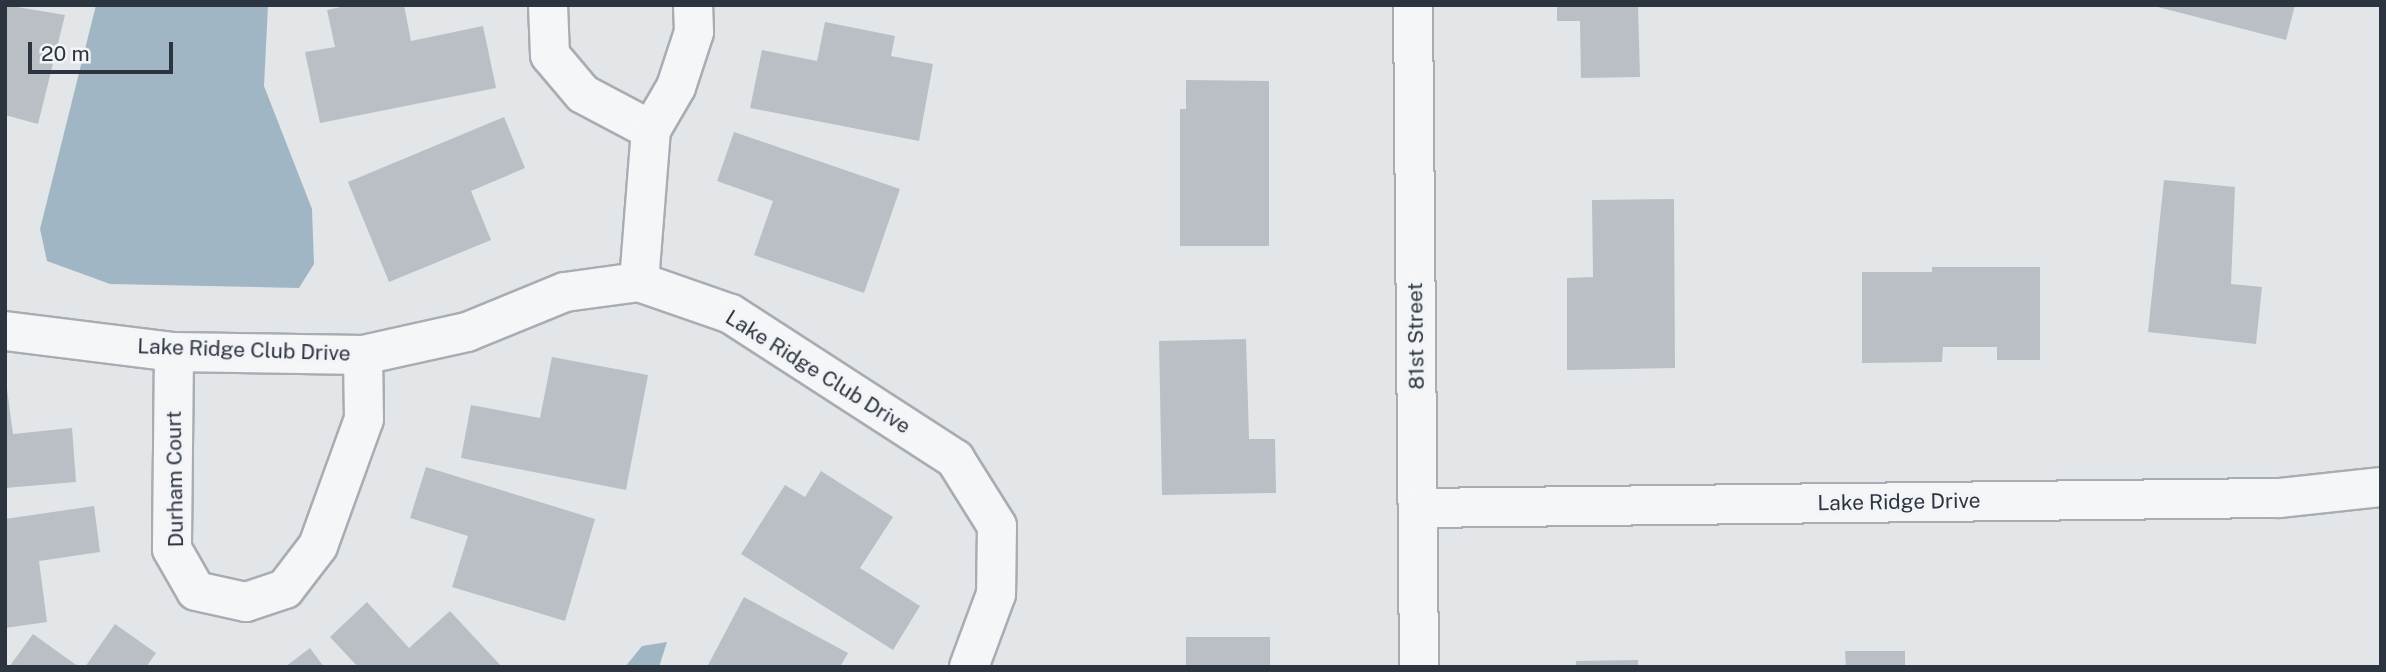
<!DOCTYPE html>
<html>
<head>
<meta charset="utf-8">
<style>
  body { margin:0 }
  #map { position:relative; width:2386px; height:672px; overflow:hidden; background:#e2e6e9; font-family:"Public Sans",sans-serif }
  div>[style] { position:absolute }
  .water>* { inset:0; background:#a1b6c5 }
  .building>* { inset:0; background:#babfc5 }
  .roads { filter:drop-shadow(2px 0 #a8adb3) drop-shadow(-2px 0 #a8adb3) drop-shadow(0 2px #a8adb3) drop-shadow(0 -2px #a8adb3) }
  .street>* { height:38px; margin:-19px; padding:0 19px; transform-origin:19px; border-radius:19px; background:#f4f6f8 }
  span { translate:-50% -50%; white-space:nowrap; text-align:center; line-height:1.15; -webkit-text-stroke:6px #f2f4f7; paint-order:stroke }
  .street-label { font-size:21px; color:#2c353f }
  .frame { position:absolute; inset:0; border:7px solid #2c353f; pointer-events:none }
  .scale { position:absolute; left:28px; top:42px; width:145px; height:32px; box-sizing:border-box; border:4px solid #2c353f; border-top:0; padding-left:9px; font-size:21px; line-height:24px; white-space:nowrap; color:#2c353f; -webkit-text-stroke:5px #f2f4f7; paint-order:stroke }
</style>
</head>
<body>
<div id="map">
  <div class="water">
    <div style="clip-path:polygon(96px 5px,268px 5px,264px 86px,312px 209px,314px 264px,299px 288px,110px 284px,47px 261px,40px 229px)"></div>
    <div style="clip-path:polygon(667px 642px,659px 667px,625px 667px,642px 646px)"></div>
  </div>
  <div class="building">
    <div style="clip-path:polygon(5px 5px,65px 15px,38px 124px,5px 115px)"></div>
    <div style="clip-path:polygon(350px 5px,404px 5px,411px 41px,483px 26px,496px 88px,320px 123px,305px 52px,335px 47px,327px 10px)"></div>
    <div style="clip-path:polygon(1557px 5px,1638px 5px,1640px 77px,1581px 78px,1580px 21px,1557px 21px)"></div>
    <div style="clip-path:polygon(2150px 5px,2295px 5px,2286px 40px)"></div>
    <div style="clip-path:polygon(825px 22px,895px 36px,891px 56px,933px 64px,919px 141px,750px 108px,762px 50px,817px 61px)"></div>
    <div style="clip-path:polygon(1186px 80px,1269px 81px,1269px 246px,1180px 246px,1180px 109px,1186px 109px)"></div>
    <div style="clip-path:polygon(504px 117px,525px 168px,471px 191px,491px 240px,389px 282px,348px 182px)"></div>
    <div style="clip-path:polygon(734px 132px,900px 189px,864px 293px,754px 255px,773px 201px,717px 181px)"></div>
    <div style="clip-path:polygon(2164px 180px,2235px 187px,2231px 284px,2262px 287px,2256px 344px,2148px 332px)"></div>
    <div style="clip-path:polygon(1674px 199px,1675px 368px,1567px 370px,1567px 278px,1593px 277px,1592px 200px)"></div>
    <div style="clip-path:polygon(1932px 267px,2040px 267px,2040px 360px,1997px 360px,1997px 347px,1943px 347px,1942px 362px,1862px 363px,1862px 272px,1932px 272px)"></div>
    <div style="clip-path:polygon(1246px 339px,1249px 439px,1275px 439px,1276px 493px,1162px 495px,1159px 341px)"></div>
    <div style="clip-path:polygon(552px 357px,648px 375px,626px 490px,461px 458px,471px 405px,540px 418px)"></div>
    <div style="clip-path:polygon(5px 374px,13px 434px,72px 428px,76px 482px,5px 488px)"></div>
    <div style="clip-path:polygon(426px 467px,595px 519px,565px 621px,452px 587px,468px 536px,410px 518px)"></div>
    <div style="clip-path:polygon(821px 471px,893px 517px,860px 568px,920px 606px,893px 650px,741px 554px,785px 485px,805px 497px)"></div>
    <div style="clip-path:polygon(94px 506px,100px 552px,39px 561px,47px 622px,5px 628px,5px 519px)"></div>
    <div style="clip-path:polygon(744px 597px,848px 653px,840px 667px,707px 667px)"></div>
    <div style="clip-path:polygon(367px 602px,409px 648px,450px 611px,502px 667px,358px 667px,330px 637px)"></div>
    <div style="clip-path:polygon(115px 624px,156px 653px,146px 667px,85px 667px)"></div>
    <div style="clip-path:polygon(33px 634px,79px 667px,9px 667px)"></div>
    <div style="clip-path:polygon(1186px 637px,1270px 637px,1270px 667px,1186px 667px)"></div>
    <div style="clip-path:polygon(310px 648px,324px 667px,285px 667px)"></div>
    <div style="clip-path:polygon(1845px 651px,1905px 651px,1905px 667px,1846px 667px)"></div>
    <div style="clip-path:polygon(1638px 660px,1638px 667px,1576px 667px,1576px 661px)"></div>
  </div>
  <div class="roads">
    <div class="street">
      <div style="left:548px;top:5px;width:50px;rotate:87.7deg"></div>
      <div style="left:550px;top:55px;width:51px;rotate:49.8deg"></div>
      <div style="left:583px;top:94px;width:77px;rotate:27.9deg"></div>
      <div style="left:651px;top:130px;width:50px;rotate:-59.8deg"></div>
      <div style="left:676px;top:87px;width:58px;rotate:-71.9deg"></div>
      <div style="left:694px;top:32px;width:27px;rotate:-92deg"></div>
      <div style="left:1413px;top:5px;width:662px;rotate:89.48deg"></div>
      <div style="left:639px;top:282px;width:152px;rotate:-85.5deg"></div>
      <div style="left:5px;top:331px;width:170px;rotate:7.1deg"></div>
      <div style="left:174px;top:352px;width:189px;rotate:0.9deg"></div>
      <div style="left:363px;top:355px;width:107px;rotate:-12.5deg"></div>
      <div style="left:467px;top:332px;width:106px;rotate:-22.2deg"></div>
      <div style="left:565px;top:292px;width:75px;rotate:-7.7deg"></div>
      <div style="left:639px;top:282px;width:97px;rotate:19.2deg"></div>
      <div style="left:731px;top:314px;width:267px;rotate:32.9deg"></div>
      <div style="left:955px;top:459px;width:79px;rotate:57.9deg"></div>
      <div style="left:997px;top:526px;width:68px;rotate:90.8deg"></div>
      <div style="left:996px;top:594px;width:78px;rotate:110.3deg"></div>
      <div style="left:174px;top:352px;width:197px;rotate:90.6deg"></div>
      <div style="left:172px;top:549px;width:48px;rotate:60.3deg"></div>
      <div style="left:196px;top:591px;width:51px;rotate:12.4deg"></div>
      <div style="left:246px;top:602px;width:41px;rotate:-18.4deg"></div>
      <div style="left:285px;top:589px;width:54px;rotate:-52.5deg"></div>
      <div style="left:318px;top:546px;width:135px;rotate:-70.1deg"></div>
      <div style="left:364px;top:419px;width:64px;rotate:-90.9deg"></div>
      <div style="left:1418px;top:508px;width:861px;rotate:-0.67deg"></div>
      <div style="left:2279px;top:498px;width:103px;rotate:-6.2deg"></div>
    </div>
  </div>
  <div class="street-label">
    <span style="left:1416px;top:336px;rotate:-91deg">81st Street</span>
    <span style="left:244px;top:350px;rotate:2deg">Lake Ridge Club Drive</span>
    <span style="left:818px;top:372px;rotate:32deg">Lake Ridge Club Drive</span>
    <span style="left:175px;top:479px;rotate:-91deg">Durham Court</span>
    <span style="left:1899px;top:502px;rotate:-1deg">Lake Ridge Drive</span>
  </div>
  <div class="frame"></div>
  <div class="scale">20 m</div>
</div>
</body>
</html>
